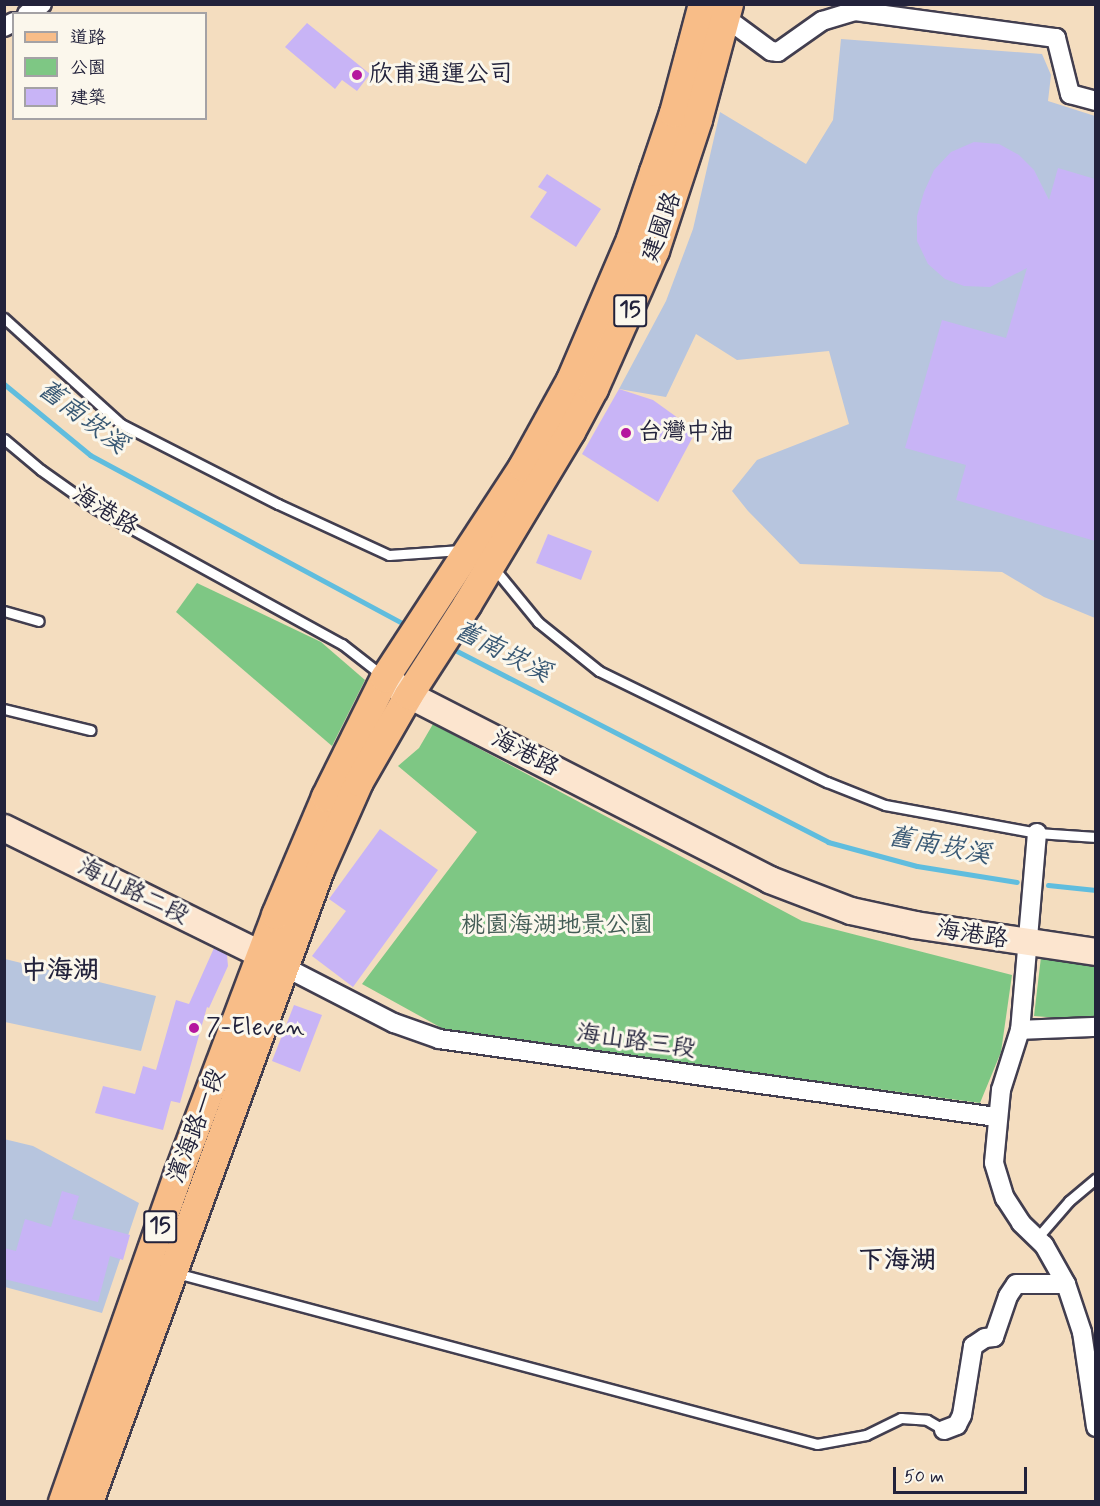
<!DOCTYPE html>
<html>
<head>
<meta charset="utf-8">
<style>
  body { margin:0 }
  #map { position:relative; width:1100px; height:1506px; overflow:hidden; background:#f4ddbf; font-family:Mynerve,"LXGW WenKai TC",sans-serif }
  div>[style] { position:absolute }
  .industrial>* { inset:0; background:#b7c5de }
  .green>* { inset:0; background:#7ec784 }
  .stream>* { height:5px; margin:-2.5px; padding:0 2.5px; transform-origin:2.5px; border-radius:2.5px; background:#60bdde }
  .building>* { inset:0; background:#c8b4f6 }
  .roads { filter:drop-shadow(2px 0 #423e4f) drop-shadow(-2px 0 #423e4f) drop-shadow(0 2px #423e4f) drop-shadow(0 -2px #423e4f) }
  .lane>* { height:9px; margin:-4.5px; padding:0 4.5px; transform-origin:4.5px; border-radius:4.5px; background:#fff }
  .street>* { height:18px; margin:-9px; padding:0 9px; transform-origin:9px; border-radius:9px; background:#fff }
  .secondary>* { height:26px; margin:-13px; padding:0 13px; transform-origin:13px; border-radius:13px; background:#fce5cf }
  .primary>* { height:28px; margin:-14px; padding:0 14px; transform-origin:14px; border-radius:14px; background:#f8bd88 }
  .dots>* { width:16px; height:16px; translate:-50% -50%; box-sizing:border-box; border:3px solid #fbf7ec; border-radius:50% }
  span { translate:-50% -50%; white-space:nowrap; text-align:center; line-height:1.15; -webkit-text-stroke:6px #fbf7ec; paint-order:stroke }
  .shield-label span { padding:2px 4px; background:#fbf7ec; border:2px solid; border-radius:4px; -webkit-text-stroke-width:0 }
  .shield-label { font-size:22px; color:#22223b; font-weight:700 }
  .poi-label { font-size:24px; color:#22223b }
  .left { translate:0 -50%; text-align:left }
  .street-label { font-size:24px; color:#22223b }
  .park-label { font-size:24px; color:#425c55 }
  .water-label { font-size:26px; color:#385874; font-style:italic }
  .neighbourhood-label { font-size:26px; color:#22223b; font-weight:700 }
  .frame { position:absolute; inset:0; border:6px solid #22223b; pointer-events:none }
  .legend { position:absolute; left:12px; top:12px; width:195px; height:108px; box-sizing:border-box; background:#fbf7ec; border:2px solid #a4a2a5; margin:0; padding:8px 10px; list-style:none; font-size:18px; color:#22223b }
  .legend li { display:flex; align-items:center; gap:12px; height:30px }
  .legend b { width:30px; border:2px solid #a4a2a5 }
  .scale { position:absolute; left:893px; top:1467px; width:134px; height:27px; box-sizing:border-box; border:3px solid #22223b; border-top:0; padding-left:8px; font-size:18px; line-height:21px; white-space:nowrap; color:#22223b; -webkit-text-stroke:4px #fbf7ec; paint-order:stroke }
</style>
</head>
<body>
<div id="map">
  <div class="industrial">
    <div style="clip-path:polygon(841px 39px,1042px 54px,1051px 75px,1048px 101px,1095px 116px,1095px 618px,1044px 597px,1002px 572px,800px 564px,748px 511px,732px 491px,757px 460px,849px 424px,829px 351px,737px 360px,696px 334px,666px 397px,619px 389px,666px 301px,693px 229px,720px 112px,806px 164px,833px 120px)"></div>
    <div style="clip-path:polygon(5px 959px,156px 996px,141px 1051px,5px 1022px)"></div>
    <div style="clip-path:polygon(4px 1139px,33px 1146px,139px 1203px,102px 1313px,5px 1287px)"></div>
  </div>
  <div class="green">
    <div style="clip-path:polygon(197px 583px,321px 642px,365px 680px,332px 746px,176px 612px)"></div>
    <div style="clip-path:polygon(433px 724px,802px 921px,1012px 975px,1001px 1052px,980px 1103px,447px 1031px,362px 984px,477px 832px,398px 766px,419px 748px)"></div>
    <div style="clip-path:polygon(1041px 957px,1095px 963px,1095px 1021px,1034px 1016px)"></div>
  </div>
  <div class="stream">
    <div style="left:4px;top:384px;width:112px;rotate:39.5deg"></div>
    <div style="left:90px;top:455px;width:361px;rotate:28.3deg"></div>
    <div style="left:451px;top:648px;width:424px;rotate:27.2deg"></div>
    <div style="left:828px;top:842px;width:92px;rotate:15.1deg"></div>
    <div style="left:917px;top:866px;width:101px;rotate:9.1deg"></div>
    <div style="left:1048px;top:885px;width:48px;rotate:5.9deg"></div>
  </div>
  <div class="building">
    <div style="clip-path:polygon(307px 23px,370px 74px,357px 91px,342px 80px,335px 89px,285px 47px)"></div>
    <div style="clip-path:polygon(974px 142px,999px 144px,1019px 155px,1034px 170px,1049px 200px,1058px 168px,1095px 179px,1095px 541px,956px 500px,966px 465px,905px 448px,942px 320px,1006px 338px,1027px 268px,990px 287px,964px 286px,945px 279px,928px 264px,917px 241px,917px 216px,924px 192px,934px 170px,951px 152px)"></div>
    <div style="clip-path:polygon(547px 174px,601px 209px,576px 247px,530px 217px,547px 192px,538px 187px)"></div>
    <div style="clip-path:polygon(619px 389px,653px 400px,696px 431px,658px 502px,582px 454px)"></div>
    <div style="clip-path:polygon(548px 534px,592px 551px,581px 580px,536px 563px)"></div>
    <div style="clip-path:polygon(380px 829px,438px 870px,353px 987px,312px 956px,346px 911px,329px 899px)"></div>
    <div style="clip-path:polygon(214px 948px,227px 955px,228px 966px,209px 1008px,207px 1007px,180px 1103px,171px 1101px,163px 1130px,95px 1113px,103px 1086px,135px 1094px,143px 1066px,156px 1070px,176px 1000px,189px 1004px)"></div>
    <div style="clip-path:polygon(294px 1005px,322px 1015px,300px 1072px,272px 1061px)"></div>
    <div style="clip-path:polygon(62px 1191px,79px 1196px,72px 1219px,130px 1235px,123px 1260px,110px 1256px,98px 1302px,4px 1279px,4px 1248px,16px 1251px,25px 1219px,51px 1227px)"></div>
  </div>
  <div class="roads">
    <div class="lane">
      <div style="left:4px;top:318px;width:158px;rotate:42.2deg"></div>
      <div style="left:121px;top:424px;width:176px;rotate:27deg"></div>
      <div style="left:278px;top:504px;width:122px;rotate:24.7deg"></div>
      <div style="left:389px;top:555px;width:72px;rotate:-4deg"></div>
      <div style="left:4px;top:439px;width:48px;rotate:40deg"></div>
      <div style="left:41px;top:470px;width:67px;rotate:35.3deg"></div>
      <div style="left:96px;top:509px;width:281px;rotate:28.8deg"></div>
      <div style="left:342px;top:644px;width:52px;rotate:38deg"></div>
      <div style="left:493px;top:567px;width:71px;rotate:50.7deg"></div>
      <div style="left:538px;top:622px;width:78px;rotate:38.8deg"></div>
      <div style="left:599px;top:671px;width:254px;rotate:26deg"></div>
      <div style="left:827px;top:782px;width:62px;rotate:21.6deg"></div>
      <div style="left:885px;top:805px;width:155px;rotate:10.4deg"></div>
      <div style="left:1037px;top:833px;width:59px;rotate:3.9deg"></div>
      <div style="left:4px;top:611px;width:36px;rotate:16deg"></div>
      <div style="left:4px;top:709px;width:89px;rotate:13.7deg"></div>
      <div style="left:1037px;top:1238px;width:49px;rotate:-49.1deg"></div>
      <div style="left:1069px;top:1201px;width:35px;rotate:-40deg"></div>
      <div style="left:176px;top:1273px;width:663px;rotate:14.94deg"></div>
      <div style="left:817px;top:1444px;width:50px;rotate:-10.4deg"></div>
      <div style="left:866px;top:1435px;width:39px;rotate:-26deg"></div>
      <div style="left:901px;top:1418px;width:26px;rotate:4deg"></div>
      <div style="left:927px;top:1420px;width:20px;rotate:30deg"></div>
    </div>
    <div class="street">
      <div style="left:27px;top:14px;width:18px;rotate:-34deg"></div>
      <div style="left:726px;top:18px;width:56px;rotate:36.3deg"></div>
      <div style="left:771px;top:51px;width:7px;rotate:8deg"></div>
      <div style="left:778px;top:52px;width:54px;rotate:-35.2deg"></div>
      <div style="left:822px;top:21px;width:34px;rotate:-17deg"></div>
      <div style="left:855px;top:11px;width:203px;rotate:7.7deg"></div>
      <div style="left:1056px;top:38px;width:58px;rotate:76deg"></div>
      <div style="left:1070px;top:94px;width:27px;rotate:15deg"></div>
      <div style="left:4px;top:27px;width:11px;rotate:-27deg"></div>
      <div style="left:1037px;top:833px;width:198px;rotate:94.9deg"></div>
      <div style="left:1020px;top:1030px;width:63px;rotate:107.6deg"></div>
      <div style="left:1001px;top:1090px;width:73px;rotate:95.5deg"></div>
      <div style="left:994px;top:1163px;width:37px;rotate:73deg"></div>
      <div style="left:1005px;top:1198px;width:30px;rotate:57deg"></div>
      <div style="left:1021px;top:1223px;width:32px;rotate:44deg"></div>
      <div style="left:1044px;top:1245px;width:45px;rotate:60.6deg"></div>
      <div style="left:1066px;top:1284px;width:51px;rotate:71.6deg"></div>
      <div style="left:1082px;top:1332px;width:96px;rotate:81.6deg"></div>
      <div style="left:283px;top:966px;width:125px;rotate:27.2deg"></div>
      <div style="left:394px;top:1023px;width:48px;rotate:19.6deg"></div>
      <div style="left:439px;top:1039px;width:562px;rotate:7.97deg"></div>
      <div style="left:1020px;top:1030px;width:76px;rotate:-2.3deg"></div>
      <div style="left:944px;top:1430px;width:14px;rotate:-21deg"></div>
      <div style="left:957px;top:1425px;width:11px;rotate:-63deg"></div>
      <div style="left:962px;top:1415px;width:70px;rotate:-80.9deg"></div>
      <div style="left:973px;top:1346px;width:14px;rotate:-34deg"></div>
      <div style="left:985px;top:1338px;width:9px;rotate:-6deg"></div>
      <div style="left:994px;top:1337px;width:43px;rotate:-71.1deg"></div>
      <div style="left:1008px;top:1296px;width:14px;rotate:-56deg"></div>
      <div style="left:1016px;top:1284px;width:50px"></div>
    </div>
    <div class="secondary">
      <div style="left:385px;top:678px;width:29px;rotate:35deg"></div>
      <div style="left:409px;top:695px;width:406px;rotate:27.1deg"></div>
      <div style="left:770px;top:880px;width:87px;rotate:20.9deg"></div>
      <div style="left:851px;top:911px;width:66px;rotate:12.3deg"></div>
      <div style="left:915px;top:925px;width:183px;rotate:8.5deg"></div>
      <div style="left:4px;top:828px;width:305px;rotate:26.2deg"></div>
    </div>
    <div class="primary">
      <div style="left:63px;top:1502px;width:347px;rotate:-70.6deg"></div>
      <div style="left:178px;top:1175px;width:278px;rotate:-69.3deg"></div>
      <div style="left:276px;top:915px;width:128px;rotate:-67deg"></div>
      <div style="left:326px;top:797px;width:133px;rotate:-63.6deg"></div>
      <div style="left:385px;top:678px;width:252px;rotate:-56.8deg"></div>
      <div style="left:523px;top:467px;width:99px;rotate:-61.1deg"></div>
      <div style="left:571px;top:380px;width:153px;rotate:-66.9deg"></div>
      <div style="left:631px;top:239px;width:71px;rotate:-71.1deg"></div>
      <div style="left:654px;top:172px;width:62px;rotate:-71.3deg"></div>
      <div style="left:674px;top:113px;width:113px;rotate:-75.1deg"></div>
      <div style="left:89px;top:1502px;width:673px;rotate:-69.92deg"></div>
      <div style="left:320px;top:870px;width:96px;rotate:-66.1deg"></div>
      <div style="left:359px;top:782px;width:100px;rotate:-60.1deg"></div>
      <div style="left:409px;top:695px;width:107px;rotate:-57.2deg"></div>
      <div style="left:467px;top:605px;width:202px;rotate:-59deg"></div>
      <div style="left:571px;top:432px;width:49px;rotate:-61.9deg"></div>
      <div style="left:594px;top:389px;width:151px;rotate:-66.2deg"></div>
      <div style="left:655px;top:251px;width:138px;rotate:-71.8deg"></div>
      <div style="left:698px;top:120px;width:120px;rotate:-75deg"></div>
    </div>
  </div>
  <div class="dots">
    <div style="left:357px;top:75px;background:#b5179e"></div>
    <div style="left:626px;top:433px;background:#b5179e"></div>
    <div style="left:194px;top:1028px;background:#b5179e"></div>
  </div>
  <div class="shield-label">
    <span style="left:630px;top:311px">15</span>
    <span style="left:160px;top:1227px">15</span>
  </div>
  <div class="poi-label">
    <span class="left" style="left:369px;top:75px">欣甫通運公司</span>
    <span class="left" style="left:638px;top:433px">台灣中油</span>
    <span class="left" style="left:206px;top:1028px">7-Eleven</span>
  </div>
  <div class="street-label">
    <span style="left:662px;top:227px;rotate:-70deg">建國路</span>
    <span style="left:105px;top:511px;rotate:32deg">海港路</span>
    <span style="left:525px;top:754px;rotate:27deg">海港路</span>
    <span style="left:133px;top:892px;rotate:26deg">海山路二段</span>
    <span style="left:972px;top:935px;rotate:9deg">海港路</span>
    <span style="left:636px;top:1042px;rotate:8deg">海山路三段</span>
    <span style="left:197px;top:1126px;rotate:-69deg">濱海路一段</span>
  </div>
  <div class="park-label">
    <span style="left:557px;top:926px">桃園海湖地景公園</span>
  </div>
  <div class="water-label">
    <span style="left:82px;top:418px;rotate:37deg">舊南崁溪</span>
    <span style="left:502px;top:653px;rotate:27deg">舊南崁溪</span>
    <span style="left:939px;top:847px;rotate:11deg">舊南崁溪</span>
  </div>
  <div class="neighbourhood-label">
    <span style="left:60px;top:972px">中海湖</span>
    <span style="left:897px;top:1262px">下海湖</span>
  </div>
  <div class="frame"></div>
  <ul class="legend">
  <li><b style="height:8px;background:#f8bd88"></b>道路</li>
  <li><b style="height:16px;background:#7ec784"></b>公園</li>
  <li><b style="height:16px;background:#c8b4f6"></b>建築</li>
  </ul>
  <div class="scale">50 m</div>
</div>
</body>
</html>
